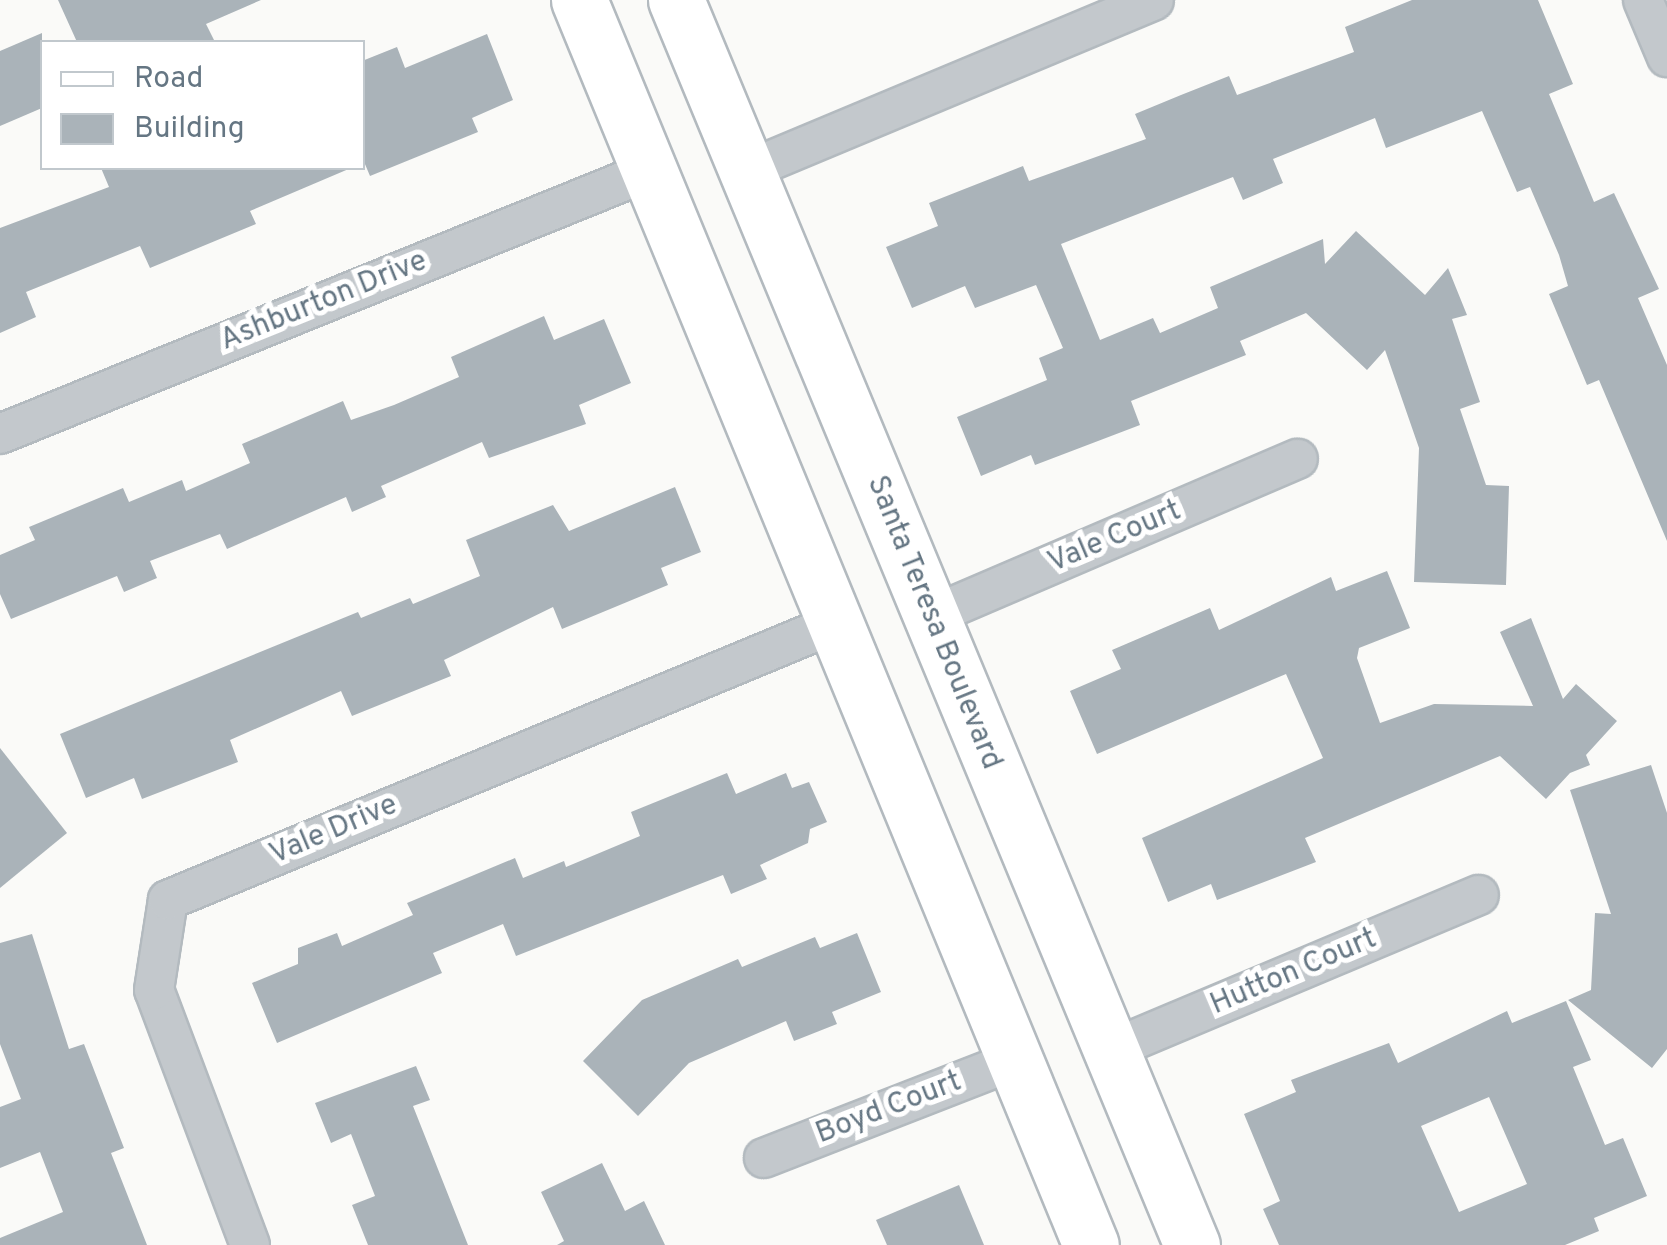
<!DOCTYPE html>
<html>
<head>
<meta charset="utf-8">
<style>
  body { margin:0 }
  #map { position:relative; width:1667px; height:1245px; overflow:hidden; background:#fafaf8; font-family:Overpass,sans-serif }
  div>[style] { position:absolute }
  .building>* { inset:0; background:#aab3b9 }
  .roads { filter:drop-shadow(2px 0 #b3babf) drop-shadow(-2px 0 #b3babf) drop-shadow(0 2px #b3babf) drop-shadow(0 -2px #b3babf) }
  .street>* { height:38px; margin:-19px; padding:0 19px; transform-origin:19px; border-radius:19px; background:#c3c8cc }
  .secondary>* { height:55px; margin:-27.5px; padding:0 27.5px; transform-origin:27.5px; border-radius:27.5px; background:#fff }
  span { translate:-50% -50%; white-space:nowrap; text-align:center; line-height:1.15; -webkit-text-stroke:10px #fff; paint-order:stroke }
  .street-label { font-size:30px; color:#657683 }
  .legend { position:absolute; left:40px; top:40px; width:325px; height:130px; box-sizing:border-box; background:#fff; border:2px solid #c1c8cd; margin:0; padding:12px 18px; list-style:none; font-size:30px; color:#657683 }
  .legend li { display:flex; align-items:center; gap:20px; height:50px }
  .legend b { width:50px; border:2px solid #c1c8cd }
</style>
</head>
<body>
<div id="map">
  <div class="building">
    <div style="clip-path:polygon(58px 0,261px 0,206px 24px,215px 42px,77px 42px)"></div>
    <div style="clip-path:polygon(1412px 0,1538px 0,1573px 84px,1549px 94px,1594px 202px,1614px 193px,1659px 289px,1638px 298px,1667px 365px,1667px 541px,1599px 380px,1587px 385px,1549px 294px,1568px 286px,1559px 255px,1530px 187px,1517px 192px,1482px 111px,1386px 148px,1375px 118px,1273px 159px,1283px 183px,1243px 200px,1233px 177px,1061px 244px,1100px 340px,1153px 318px,1160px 333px,1218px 308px,1210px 287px,1323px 239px,1325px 264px,1356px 231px,1425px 295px,1448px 268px,1467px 315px,1452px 319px,1480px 402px,1460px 409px,1486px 485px,1509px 486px,1506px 585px,1414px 582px,1419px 448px,1385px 350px,1367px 370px,1306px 313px,1240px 341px,1246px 355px,1131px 401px,1140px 425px,1035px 465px,1031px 455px,981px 476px,957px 417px,1047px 380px,1039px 358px,1063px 348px,1036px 285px,975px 308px,965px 286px,912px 308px,886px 247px,938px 226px,929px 203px,967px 188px,1023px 166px,1029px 181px,1146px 139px,1135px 114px,1181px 95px,1229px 76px,1237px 95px,1354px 52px,1345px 27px)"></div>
    <div style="clip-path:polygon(42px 33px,42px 108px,0 126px,0 51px)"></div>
    <div style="clip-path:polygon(487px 34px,513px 100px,472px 118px,478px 132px,370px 176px,362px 157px,362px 61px,397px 47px,405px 68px)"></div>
    <div style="clip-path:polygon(101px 168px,351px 168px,250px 211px,256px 224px,150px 268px,140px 246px,26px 292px,36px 317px,0 333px,0 228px,109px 187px)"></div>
    <div style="clip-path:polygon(544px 316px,554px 340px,604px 319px,631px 383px,579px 405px,586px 424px,489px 458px,482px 442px,381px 486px,386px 497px,352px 512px,346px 497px,227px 549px,220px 534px,150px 561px,157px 578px,124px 592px,117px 576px,11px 619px,0 594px,0 555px,35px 540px,29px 527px,123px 488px,129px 502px,182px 480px,186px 491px,250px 463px,242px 444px,343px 401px,351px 420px,394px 405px,459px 377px,451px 357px)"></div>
    <div style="clip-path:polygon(675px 487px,701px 552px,661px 568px,668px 585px,562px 629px,553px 607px,444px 660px,451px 676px,352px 716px,341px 691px,230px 740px,238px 762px,142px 799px,134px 778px,86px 798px,60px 734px,358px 612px,361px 618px,410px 598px,413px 604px,480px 576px,466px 540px,553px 505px,569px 531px)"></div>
    <div style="clip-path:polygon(1387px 571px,1410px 628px,1359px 648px,1357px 658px,1380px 723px,1434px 704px,1533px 706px,1500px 632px,1531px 618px,1563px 699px,1576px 684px,1617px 721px,1586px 755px,1590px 765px,1570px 773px,1546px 799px,1500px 756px,1305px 838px,1316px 862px,1217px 900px,1211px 884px,1168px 902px,1142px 838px,1323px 758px,1286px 674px,1097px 754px,1070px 691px,1121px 669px,1112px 650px,1210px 608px,1219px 630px,1331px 577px,1336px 591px)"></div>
    <div style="clip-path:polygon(0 748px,67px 833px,0 888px)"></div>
    <div style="clip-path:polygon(1651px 765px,1667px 813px,1667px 1049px,1652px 1068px,1568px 1000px,1591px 990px,1595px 913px,1611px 914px,1570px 790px)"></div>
    <div style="clip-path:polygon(727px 773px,736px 794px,786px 773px,792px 788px,809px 782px,827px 822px,810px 829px,808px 843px,760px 865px,767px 879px,731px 894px,723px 875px,516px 956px,503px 924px,433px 953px,442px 973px,277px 1043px,252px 983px,298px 964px,298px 948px,337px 933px,342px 946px,413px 915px,407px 903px,515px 858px,523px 878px,564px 861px,566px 867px,640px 836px,631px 812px)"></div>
    <div style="clip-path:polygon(857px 933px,881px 992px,832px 1012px,837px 1024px,794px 1041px,786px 1021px,689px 1063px,638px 1116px,583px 1061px,642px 1000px,738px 959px,742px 967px,815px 937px,820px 948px)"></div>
    <div style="clip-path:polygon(32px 934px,69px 1049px,84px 1044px,124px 1148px,111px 1153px,147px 1245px,0 1245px,0 1238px,63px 1212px,40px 1152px,0 1168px,0 1107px,21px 1099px,0 1044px,0 943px)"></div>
    <div style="clip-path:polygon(evenodd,1566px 1001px,1591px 1060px,1573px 1067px,1605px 1145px,1623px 1138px,1647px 1196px,1594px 1218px,1599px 1231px,1565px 1245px,1279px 1245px,1263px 1209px,1280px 1201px,1244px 1114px,1296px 1092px,1291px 1080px,1389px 1043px,1398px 1063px,1507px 1011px,1512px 1023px,1566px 1001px,1489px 1097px,1527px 1184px,1459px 1212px,1421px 1126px,1489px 1097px)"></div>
    <div style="clip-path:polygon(416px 1066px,430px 1100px,413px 1106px,468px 1245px,368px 1245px,352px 1205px,375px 1196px,351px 1134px,331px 1143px,315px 1103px)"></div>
    <div style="clip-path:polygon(602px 1163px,625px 1211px,644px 1201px,665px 1245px,557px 1245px,564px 1241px,541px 1192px)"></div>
    <div style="clip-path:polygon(959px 1185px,984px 1245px,887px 1245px,876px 1220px)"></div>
  </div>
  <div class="roads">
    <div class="street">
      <div style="left:1643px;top:0;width:62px;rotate:67.2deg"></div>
      <div style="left:746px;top:171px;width:442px;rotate:-22.7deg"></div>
      <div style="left:0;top:434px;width:700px;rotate:-22.06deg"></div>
      <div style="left:931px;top:616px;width:399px;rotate:-23.2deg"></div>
      <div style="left:1110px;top:1050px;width:400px;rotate:-22.8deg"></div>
      <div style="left:764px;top:1158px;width:269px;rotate:-21.3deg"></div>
      <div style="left:250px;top:1245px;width:272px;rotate:-110.6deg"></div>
      <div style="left:154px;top:990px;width:91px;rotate:-81.2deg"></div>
      <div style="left:168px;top:900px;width:723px;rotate:-22.52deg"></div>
    </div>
    <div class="secondary">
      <div style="left:579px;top:0;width:1346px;rotate:67.65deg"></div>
      <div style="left:676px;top:0;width:1348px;rotate:67.49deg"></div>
    </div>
  </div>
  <div class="street-label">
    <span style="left:324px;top:302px;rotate:-22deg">Ashburton Drive</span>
    <span style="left:1115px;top:538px;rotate:-23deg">Vale Court</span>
    <span style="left:933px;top:623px;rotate:68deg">Santa Teresa Boulevard</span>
    <span style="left:334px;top:831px;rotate:-23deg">Vale Drive</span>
    <span style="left:1294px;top:973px;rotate:-23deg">Hutton Court</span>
    <span style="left:889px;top:1109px;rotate:-21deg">Boyd Court</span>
  </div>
  <ul class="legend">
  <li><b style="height:12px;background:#fff"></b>Road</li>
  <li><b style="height:28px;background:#aab3b9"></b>Building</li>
  </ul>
</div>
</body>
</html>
